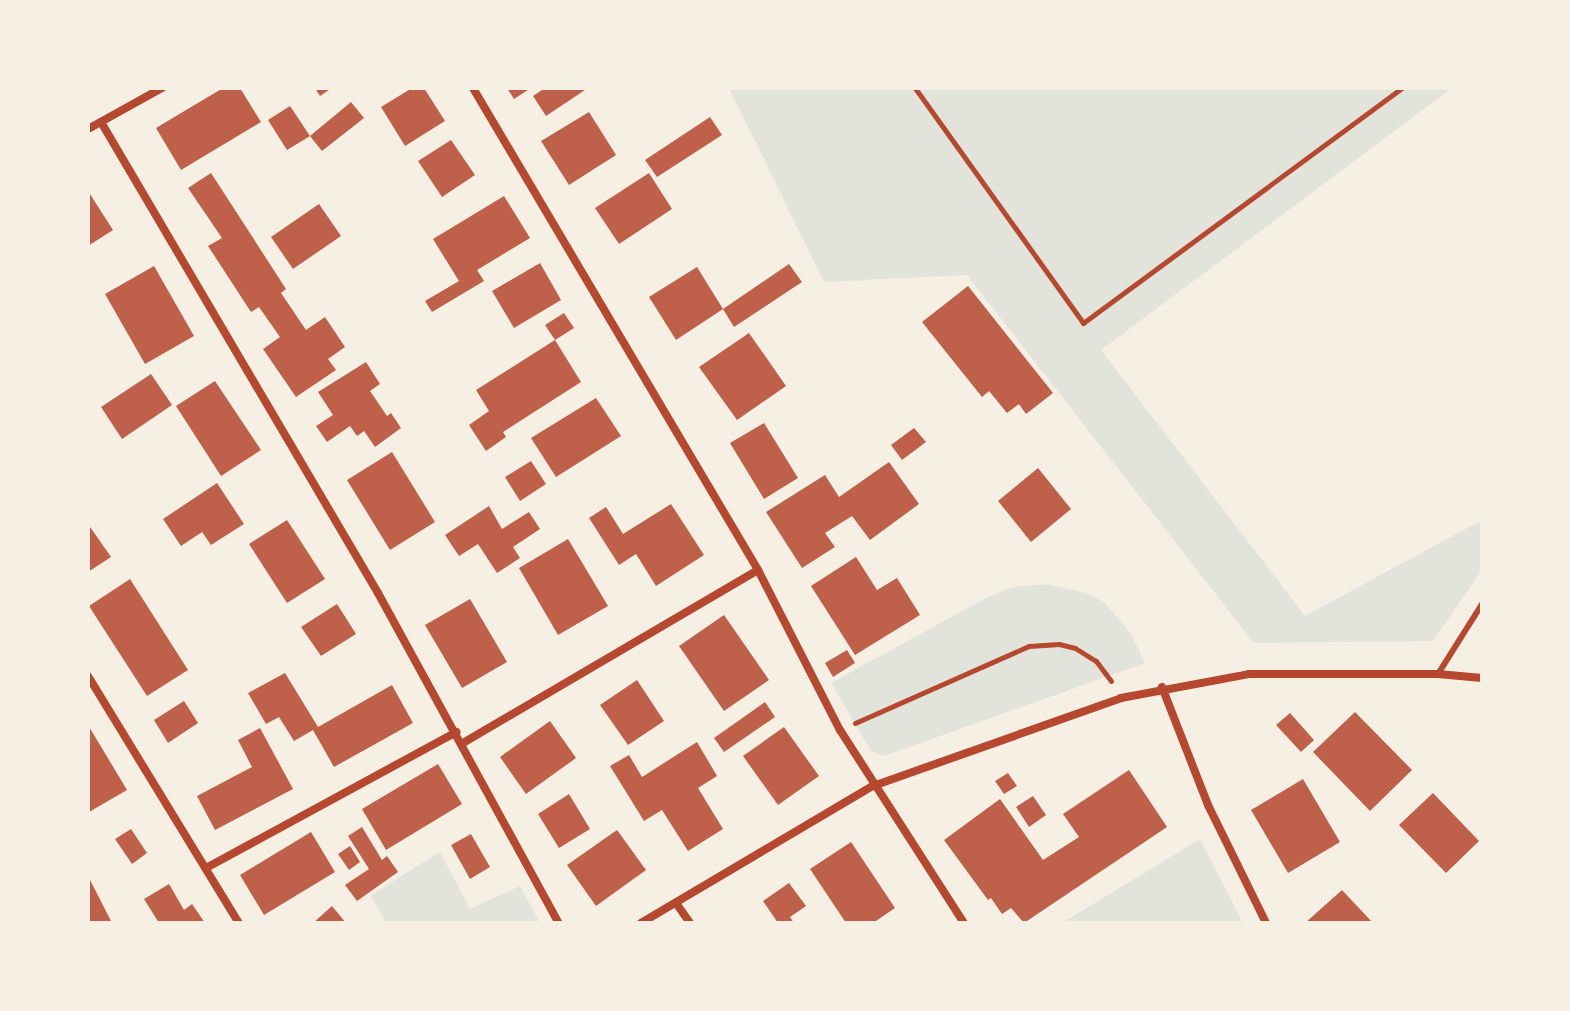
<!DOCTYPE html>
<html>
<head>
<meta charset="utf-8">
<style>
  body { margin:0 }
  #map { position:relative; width:1570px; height:1011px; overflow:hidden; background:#f6efe4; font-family:"DM Sans",sans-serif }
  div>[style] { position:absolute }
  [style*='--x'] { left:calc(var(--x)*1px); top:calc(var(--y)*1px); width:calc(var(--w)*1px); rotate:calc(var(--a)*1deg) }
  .green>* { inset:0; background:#e2e4dc }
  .building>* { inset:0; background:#bf614a }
  .path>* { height:5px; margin:-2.5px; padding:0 2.5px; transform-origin:2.5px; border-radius:2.5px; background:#b5482f }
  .service>* { height:6px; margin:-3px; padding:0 3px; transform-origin:3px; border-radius:3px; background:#b5482f }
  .minor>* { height:8px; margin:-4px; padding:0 4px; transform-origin:4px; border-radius:4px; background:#b5482f }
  span { translate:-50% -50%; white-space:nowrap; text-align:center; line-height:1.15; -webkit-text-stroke:8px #f6efe4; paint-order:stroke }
  .frame { position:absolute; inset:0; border:90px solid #f6efe4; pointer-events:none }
</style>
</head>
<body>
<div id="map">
  <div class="green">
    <div style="clip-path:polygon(729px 88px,1452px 88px,1101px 350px,1305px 616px,1482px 520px,1482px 570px,1433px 641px,1254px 643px,967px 275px,824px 282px)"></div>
    <div style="clip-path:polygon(1046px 584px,1087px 593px,1104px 602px,1130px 632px,1145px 663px,884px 756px,871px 751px,831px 683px,986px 598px,1013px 587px)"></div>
    <div style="clip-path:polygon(1200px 839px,1243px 923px,1062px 923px)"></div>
    <div style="clip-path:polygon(440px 852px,470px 909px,520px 886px,540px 923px,386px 923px,371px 895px)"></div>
  </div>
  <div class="building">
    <div style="clip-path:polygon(223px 88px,240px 88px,261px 122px,181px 170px,156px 128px)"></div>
    <div style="clip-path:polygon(315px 88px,332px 88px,320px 96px)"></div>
    <div style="clip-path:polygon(412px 88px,424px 88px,445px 121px,405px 146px,381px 107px)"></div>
    <div style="clip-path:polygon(507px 88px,531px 88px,514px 99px)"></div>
    <div style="clip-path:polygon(545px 88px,588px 88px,546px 116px,533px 96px)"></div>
    <div style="clip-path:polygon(351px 102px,364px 118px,322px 151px,310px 136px,287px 150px,268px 120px,290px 106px,310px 136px)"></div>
    <div style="clip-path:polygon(589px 112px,616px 155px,569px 185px,541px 141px)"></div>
    <div style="clip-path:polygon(710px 117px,722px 135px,657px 177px,645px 160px)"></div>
    <div style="clip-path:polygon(451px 140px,475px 175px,442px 197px,418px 161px)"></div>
    <div style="clip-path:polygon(211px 173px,286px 289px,281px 293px,306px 330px,325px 317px,345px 347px,328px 359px,336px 370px,296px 397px,263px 349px,280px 337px,259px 307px,251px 312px,208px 246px,222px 238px,188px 188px)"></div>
    <div style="clip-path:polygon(649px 173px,672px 209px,619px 244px,595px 208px)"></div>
    <div style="clip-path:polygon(88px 191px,113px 230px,88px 246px)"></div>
    <div style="clip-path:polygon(504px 196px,530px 238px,477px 270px,484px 281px,432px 312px,425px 301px,459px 281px,433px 239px)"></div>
    <div style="clip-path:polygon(319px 204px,341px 236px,293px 269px,271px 237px)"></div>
    <div style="clip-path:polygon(540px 263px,561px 300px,514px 328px,492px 291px)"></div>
    <div style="clip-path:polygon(789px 264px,802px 282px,734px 327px,723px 309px)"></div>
    <div style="clip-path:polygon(154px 266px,194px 336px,145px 364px,105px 294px)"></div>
    <div style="clip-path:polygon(697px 267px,723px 309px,676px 340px,649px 297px)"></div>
    <div style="clip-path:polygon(968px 286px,1053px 393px,1026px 414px,1019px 404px,1007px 413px,989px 391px,982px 397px,922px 322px)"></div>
    <div style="clip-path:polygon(564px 313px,574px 328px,555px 340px,545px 325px)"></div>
    <div style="clip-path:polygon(749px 333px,786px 386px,737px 420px,699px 367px)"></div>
    <div style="clip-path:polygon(555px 340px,581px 382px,503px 432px,506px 437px,486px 451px,469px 425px,489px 411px,476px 390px)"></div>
    <div style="clip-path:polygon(366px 362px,380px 384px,370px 391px,387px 416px,391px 413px,401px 428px,375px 447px,364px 431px,357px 436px,350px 426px,327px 442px,316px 426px,333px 415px,318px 392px)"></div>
    <div style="clip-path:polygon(151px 374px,172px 405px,122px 439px,101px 407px)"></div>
    <div style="clip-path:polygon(215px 381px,261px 450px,221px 476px,176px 406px)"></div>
    <div style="clip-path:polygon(596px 398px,621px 436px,556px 477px,531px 438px)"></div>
    <div style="clip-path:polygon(764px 423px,798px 478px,764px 499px,730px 443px)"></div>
    <div style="clip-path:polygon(914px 428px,926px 442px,902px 460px,891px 445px)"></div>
    <div style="clip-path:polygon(392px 452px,435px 522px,390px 550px,347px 480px)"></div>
    <div style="clip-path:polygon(531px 461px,546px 484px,520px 501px,505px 477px)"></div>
    <div style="clip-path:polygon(889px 462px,919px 504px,870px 540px,852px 516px,825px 533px,835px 547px,802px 568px,766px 512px,825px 475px,839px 497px)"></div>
    <div style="clip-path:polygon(1038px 468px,1071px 509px,1031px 542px,998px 501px)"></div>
    <div style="clip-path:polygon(217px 483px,244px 524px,211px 545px,202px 532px,181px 546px,163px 519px)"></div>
    <div style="clip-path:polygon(671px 504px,704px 555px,656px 586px,636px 554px,619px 565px,589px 518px,606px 507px,623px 534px)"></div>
    <div style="clip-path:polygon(489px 506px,502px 529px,529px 512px,540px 529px,513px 547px,520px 558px,497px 573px,478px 544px,459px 556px,445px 535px)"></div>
    <div style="clip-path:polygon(287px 520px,325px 579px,287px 603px,249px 544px)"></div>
    <div style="clip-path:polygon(88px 524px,111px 557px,88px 572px)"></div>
    <div style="clip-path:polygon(568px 539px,608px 606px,558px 635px,519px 568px)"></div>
    <div style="clip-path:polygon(856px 557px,877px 590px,897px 578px,920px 615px,855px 655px,811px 586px)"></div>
    <div style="clip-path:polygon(130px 579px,188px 670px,147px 696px,89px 606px)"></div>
    <div style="clip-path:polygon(470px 599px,507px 662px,462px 688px,425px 625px)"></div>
    <div style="clip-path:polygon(337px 604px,356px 634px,321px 656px,301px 627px)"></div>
    <div style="clip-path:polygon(724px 615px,769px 680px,724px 711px,679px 646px)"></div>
    <div style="clip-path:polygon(847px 650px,855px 663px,833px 677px,825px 663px)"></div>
    <div style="clip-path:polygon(285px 673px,318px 727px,392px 685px,413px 723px,334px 767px,313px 730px,294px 741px,279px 717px,266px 724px,248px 693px)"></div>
    <div style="clip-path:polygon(637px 680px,664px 721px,628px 745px,600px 705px)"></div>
    <div style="clip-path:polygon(184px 701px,198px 723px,168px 743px,154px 720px)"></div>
    <div style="clip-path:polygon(765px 702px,775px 717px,724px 752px,714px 738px)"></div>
    <div style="clip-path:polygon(1355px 712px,1412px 770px,1370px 811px,1313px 752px)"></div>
    <div style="clip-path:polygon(1290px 713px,1314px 740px,1301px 752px,1276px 725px)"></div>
    <div style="clip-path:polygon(550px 721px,576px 758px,526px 794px,500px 757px)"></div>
    <div style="clip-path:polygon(88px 725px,127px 790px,89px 812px,88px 810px)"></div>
    <div style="clip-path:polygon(784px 727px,819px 776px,778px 805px,743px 756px)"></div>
    <div style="clip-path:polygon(260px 728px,293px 789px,215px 830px,197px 796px,252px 767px,238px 740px)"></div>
    <div style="clip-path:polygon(697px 742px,717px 776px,698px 788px,723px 829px,688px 851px,662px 810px,644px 821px,610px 766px,629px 755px,642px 777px)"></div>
    <div style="clip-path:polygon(438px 764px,462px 804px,386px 850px,362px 809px)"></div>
    <div style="clip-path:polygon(1129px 770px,1167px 827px,1024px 923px,1011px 908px,1002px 914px,991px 898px,988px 900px,944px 840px,1000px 799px,1043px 860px,1079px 837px,1063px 814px)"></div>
    <div style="clip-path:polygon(1008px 773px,1017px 786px,1004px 794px,995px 781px)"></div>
    <div style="clip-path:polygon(1303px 779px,1340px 842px,1288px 873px,1251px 810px)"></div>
    <div style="clip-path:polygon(1433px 793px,1479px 841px,1446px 873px,1399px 825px)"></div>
    <div style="clip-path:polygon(569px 794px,590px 829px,559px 848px,538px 814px)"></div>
    <div style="clip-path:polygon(1033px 796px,1046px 815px,1029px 827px,1016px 807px)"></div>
    <div style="clip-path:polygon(362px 827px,382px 860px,387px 856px,398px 872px,357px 901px,345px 885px,369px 869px,348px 836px)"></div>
    <div style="clip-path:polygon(131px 829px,147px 853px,132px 864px,115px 839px)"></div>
    <div style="clip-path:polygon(617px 830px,646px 870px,596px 906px,567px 865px)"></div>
    <div style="clip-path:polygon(311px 832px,335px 872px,264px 915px,240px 875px)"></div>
    <div style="clip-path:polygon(471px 834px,490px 867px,470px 879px,451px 845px)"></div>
    <div style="clip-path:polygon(851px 842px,895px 908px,873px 923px,846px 923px,810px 869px)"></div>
    <div style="clip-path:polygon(350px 846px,360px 862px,349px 870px,338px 854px)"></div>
    <div style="clip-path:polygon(88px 876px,112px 923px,88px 923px)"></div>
    <div style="clip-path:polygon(789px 883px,806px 906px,790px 917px,794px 923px,778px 923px,763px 901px)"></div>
    <div style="clip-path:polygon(169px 884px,184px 910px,192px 904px,205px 923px,159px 923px,144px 899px)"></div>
    <div style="clip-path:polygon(1342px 890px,1373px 923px,1305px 923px)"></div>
    <div style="clip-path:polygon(332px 906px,346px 923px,313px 923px)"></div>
  </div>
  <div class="path">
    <div style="--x:915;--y:88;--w:289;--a:54.4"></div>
    <div style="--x:1083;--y:323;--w:396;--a:-36.4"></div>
    <div style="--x:855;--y:723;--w:190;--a:-23.9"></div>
    <div style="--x:1029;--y:646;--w:30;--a:-4"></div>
    <div style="--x:1059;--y:644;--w:16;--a:14"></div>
    <div style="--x:1075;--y:648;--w:25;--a:32"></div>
    <div style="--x:1096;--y:661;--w:25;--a:53"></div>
  </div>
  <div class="service">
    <div style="--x:1438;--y:674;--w:83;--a:-57.8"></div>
  </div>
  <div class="minor">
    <div style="--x:473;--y:88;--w:560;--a:59.4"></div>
    <div style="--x:758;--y:570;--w:180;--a:62.9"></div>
    <div style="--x:840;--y:730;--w:229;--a:57.3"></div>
    <div style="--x:101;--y:122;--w:546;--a:59.54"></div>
    <div style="--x:378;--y:593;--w:376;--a:61.3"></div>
    <div style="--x:88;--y:129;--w:85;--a:-29"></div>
    <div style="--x:88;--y:676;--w:289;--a:58.6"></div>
    <div style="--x:1162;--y:687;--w:127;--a:68.7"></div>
    <div style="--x:1208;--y:805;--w:131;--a:63.8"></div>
    <div style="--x:463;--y:743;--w:342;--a:-30.4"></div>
    <div style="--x:206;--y:868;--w:285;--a:-28.5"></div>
    <div style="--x:676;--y:903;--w:24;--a:55"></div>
    <div style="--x:641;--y:923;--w:269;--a:-30.6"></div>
    <div style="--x:873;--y:786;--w:263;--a:-19.5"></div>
    <div style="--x:1121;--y:698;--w:130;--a:-10.6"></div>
    <div style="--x:1249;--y:674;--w:189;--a:0"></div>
    <div style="--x:1438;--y:674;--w:44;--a:5.2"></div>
  </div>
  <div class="frame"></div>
</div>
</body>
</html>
